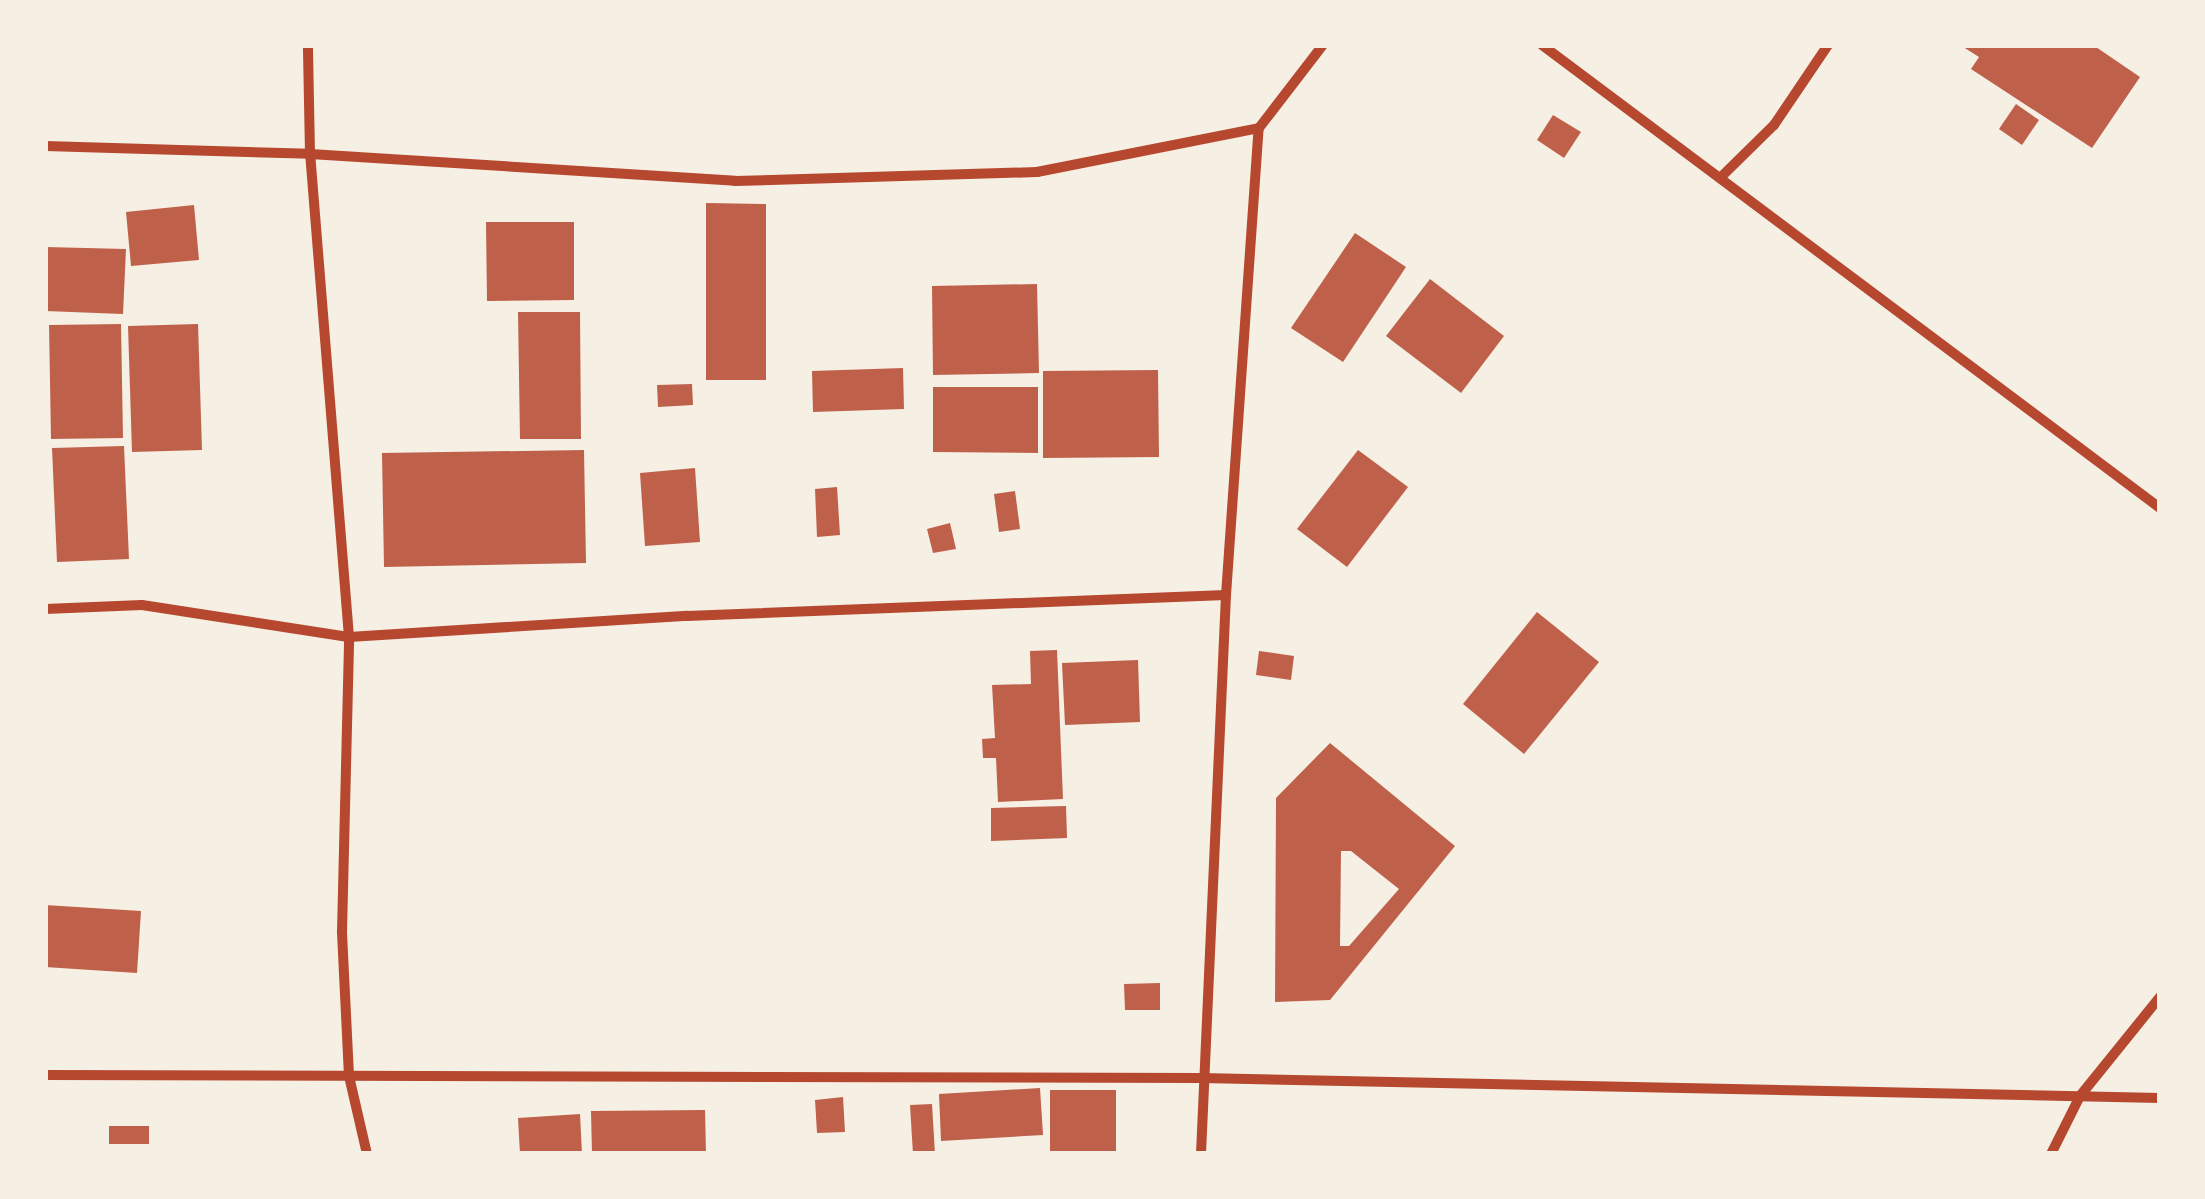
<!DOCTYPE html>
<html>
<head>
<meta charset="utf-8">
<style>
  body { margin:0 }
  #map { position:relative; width:2205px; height:1199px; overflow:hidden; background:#f6efe4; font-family:Karla,sans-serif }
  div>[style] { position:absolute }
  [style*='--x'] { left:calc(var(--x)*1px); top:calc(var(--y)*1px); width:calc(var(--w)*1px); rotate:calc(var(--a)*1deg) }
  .building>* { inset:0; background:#bf614a }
  .minor>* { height:10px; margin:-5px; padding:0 5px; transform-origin:5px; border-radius:5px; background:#b5482f }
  span { translate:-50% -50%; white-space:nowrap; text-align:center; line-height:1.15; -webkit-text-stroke:8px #f6efe4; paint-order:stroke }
  .frame { position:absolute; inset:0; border:48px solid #f6efe4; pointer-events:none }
</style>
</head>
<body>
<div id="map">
  <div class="building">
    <div style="clip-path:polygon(1960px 45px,2093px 45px,2140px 77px,2092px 148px,1971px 69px,1979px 57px)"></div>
    <div style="clip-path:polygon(2016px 104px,2039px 120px,2022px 145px,1999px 129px)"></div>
    <div style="clip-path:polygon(1553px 115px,1581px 132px,1564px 158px,1537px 140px)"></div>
    <div style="clip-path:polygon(706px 203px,766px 204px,766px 380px,706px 380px)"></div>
    <div style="clip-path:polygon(194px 205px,199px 260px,131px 266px,126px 212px)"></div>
    <div style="clip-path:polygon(486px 222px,574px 222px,574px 300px,487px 301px)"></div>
    <div style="clip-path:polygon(1355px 233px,1406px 267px,1343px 362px,1291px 328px)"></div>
    <div style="clip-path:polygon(45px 247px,126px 249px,123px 314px,45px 311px)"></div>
    <div style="clip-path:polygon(1430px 279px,1504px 336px,1461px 393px,1386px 336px)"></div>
    <div style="clip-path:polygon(1037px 284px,1039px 373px,933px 375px,932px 286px)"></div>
    <div style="clip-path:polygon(518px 312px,580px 312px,581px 439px,520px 439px)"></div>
    <div style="clip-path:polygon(121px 324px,123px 438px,51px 439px,49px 325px)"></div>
    <div style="clip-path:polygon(198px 324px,202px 450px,132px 452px,128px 326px)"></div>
    <div style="clip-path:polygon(903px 368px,904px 409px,813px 412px,812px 371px)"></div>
    <div style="clip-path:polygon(1158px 370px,1159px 457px,1043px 458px,1043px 371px)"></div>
    <div style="clip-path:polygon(692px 384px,693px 405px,658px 407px,657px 385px)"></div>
    <div style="clip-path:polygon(933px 387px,1038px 387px,1038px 453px,933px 452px)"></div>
    <div style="clip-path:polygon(124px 446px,129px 559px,57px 562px,52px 448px)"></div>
    <div style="clip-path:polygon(584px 450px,586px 563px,384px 567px,382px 453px)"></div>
    <div style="clip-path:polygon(1358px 450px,1408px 487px,1347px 567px,1297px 529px)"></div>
    <div style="clip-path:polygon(695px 468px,700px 542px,645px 546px,640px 473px)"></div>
    <div style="clip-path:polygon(837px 487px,840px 535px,817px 537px,815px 489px)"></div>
    <div style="clip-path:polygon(1015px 491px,1020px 529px,999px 532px,994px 494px)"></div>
    <div style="clip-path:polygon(950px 523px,956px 549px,933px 553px,927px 529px)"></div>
    <div style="clip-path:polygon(1537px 612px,1599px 662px,1524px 754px,1463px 704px)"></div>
    <div style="clip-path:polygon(1057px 650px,1063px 799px,998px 802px,996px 758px,983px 758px,982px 739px,995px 738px,992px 685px,1031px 684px,1030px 651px)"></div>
    <div style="clip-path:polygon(1259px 651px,1294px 656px,1291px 680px,1256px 675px)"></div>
    <div style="clip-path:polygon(1138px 660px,1140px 722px,1065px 725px,1062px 663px)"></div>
    <div style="clip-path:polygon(evenodd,1330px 743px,1455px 846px,1330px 1000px,1275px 1002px,1276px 798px,1330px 743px,1341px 851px,1351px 851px,1399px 889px,1349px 946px,1340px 946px,1341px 851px)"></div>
    <div style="clip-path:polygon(1066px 806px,1067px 838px,991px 841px,991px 808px)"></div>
    <div style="clip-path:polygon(45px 905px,141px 911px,137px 973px,45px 967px)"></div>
    <div style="clip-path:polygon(1160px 983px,1160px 1010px,1125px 1010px,1124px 984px)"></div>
    <div style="clip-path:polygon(1040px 1088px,1043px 1135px,941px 1141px,939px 1094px)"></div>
    <div style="clip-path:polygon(1050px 1090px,1116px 1090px,1116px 1154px,1050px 1154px)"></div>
    <div style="clip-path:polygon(843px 1097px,845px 1132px,817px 1133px,815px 1100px)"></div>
    <div style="clip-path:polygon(932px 1104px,935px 1154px,913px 1154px,910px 1105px)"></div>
    <div style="clip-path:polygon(705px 1110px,706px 1154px,592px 1154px,591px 1111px)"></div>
    <div style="clip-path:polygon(580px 1114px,582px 1154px,520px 1154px,518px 1118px)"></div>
    <div style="clip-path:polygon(109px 1126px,149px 1126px,149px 1144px,109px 1144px)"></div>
  </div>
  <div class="minor">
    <div style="--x:1542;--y:45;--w:772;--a:36.84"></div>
    <div style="--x:45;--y:146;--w:265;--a:1.7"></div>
    <div style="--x:310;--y:154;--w:109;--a:-91.1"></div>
    <div style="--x:1720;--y:178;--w:76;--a:-44.5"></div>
    <div style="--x:1774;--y:125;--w:97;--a:-56"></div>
    <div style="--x:45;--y:609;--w:97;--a:-2.4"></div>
    <div style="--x:142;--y:605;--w:209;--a:8.8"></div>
    <div style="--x:349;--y:637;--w:339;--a:-3.6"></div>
    <div style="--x:687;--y:616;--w:539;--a:-2.23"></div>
    <div style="--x:45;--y:1075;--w:1156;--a:0.15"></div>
    <div style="--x:1201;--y:1078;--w:959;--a:1.19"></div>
    <div style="--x:367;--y:1154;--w:80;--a:-103"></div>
    <div style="--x:349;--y:1076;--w:145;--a:-92.8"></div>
    <div style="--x:342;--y:931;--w:294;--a:-88.6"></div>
    <div style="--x:349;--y:637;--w:485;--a:-94.6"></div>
    <div style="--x:310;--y:154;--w:426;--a:3.6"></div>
    <div style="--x:735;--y:181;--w:302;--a:-1.7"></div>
    <div style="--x:1037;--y:172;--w:226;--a:-11.2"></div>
    <div style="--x:1201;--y:1154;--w:560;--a:-87.44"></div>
    <div style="--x:1226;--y:595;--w:468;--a:-86"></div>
    <div style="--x:1259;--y:128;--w:105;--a:-52.4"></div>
    <div style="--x:2051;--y:1154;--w:65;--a:-63.4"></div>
    <div style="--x:2080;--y:1096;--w:127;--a:-51.1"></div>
  </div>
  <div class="frame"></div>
</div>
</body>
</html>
